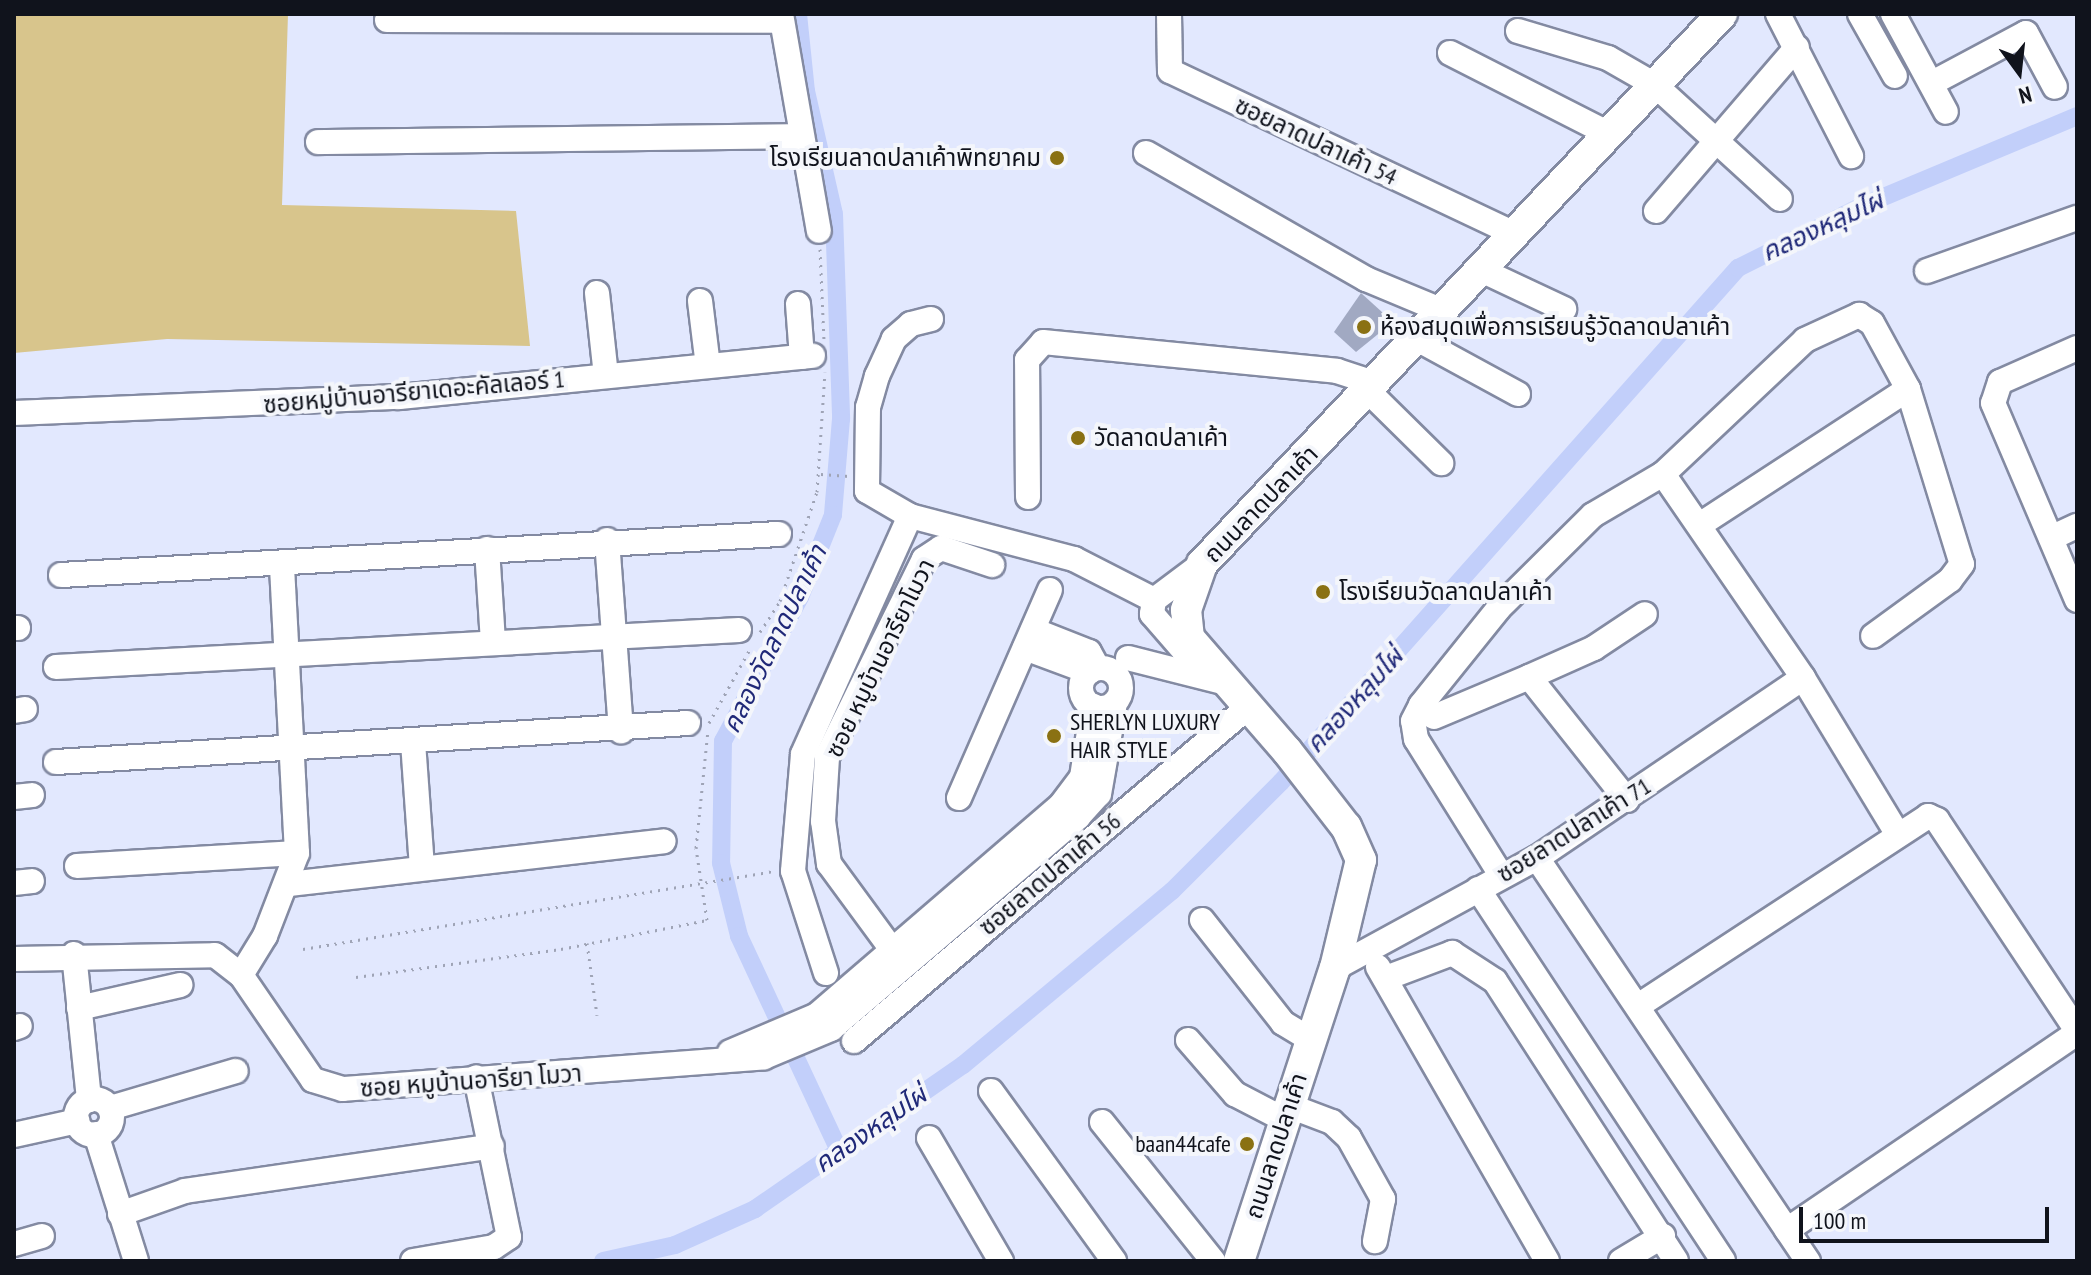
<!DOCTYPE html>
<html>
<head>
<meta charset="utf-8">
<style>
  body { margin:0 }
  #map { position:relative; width:2091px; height:1275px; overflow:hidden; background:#e2e8fe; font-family:"PT Sans Narrow","Noto Sans Thai",sans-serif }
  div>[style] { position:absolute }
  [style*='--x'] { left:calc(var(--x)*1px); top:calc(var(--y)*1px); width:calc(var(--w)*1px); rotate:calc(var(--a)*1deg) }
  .green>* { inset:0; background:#d8c58c }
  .canal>* { height:18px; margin:-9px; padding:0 9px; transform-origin:9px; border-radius:9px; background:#c2cffa }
  .building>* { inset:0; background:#a1a9c2 }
  .path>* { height:3px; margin-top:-1.5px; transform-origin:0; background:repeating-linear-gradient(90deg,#9fa4b6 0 2px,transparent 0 8px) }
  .roads { filter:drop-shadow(2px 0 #838aa2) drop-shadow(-2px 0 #838aa2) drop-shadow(0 2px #838aa2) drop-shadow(0 -2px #838aa2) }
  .minor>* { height:24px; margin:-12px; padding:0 12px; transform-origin:12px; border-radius:12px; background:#fff }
  .minor>.ring { margin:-12px; padding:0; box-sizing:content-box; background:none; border:24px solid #fff; border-radius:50% }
  .major>* { height:30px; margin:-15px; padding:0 15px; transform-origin:15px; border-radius:15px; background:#fff }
  .dots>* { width:22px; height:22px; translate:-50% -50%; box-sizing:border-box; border:4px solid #f4f6fb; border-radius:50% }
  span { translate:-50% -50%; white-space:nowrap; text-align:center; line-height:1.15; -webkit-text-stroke:8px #f4f6fb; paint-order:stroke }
  .street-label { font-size:24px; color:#10131c }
  .poi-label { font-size:24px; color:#10131c }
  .right { translate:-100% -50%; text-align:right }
  .left { translate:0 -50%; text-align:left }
  .water-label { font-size:26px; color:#202978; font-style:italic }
  .frame { position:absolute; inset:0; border:16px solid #10131c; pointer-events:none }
  .north { position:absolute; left:1979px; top:32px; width:80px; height:80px; -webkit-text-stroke:6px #f4f6fb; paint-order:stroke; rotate:165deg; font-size:22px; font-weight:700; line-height:32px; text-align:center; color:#10131c }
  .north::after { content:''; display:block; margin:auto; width:28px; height:36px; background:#10131c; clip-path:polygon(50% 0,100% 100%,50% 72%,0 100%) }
  .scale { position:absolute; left:1799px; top:1207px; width:250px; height:36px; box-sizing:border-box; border:4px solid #10131c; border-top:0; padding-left:10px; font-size:24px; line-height:28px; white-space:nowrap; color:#10131c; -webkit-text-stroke:6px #f4f6fb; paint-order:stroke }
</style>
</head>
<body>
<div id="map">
  <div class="green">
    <div style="clip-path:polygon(14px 14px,288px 14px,282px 205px,516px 211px,530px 346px,167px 339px,14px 353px)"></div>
  </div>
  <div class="canal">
    <div style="--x:798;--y:14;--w:77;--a:84.1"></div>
    <div style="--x:806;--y:91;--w:126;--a:77.2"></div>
    <div style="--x:834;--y:214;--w:205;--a:88"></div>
    <div style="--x:841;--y:419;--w:96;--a:94.8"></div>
    <div style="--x:833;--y:515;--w:88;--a:111.9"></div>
    <div style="--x:800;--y:597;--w:163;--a:118.1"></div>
    <div style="--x:723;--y:741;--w:122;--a:90.9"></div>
    <div style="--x:721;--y:863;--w:75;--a:76.1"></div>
    <div style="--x:739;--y:936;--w:236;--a:65"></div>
    <div style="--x:603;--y:1261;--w:74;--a:-12.5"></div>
    <div style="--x:675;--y:1245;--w:88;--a:-24.2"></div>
    <div style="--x:755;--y:1209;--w:253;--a:-34.7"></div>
    <div style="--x:963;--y:1065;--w:272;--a:-39.8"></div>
    <div style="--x:1172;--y:891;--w:154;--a:-45"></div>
    <div style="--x:1281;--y:782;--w:688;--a:-48.36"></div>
    <div style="--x:1738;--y:268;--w:139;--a:-26.6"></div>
    <div style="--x:1862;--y:206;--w:233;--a:-22.7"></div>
  </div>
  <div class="building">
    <div style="clip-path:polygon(1361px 293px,1393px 322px,1356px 352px,1334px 332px)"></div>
  </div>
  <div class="path">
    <div style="--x:820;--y:249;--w:92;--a:87.5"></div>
    <div style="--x:821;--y:474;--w:28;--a:4"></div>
    <div style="--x:760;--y:632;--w:37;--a:-57"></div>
    <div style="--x:780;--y:601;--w:115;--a:-71.3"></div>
    <div style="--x:817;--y:492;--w:120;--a:-86.2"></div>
    <div style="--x:709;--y:723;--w:85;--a:-61"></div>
    <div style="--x:587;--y:943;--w:73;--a:82.1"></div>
    <div style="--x:303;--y:949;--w:477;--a:-9.4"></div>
    <div style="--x:356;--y:977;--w:207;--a:-7.8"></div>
    <div style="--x:561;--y:949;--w:149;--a:-11.2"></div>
    <div style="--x:707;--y:920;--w:73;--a:-98.7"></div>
    <div style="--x:696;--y:848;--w:119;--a:-84.2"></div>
  </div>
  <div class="roads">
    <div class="minor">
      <div style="--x:781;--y:14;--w:220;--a:80.1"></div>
      <div style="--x:1169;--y:14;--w:57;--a:89"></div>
      <div style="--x:1170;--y:71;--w:382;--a:25.3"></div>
      <div style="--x:1778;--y:14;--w:160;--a:62.8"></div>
      <div style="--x:1860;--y:14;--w:71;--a:60.6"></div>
      <div style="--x:1893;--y:14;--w:111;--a:61.6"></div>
      <div style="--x:387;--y:20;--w:394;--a:0.1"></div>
      <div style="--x:1518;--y:31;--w:94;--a:16.7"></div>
      <div style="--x:1608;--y:58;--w:54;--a:29.9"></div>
      <div style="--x:1655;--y:85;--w:169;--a:42.4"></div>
      <div style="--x:1450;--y:53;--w:178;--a:27"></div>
      <div style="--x:1934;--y:82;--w:104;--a:-28"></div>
      <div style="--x:2026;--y:33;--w:61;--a:61.8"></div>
      <div style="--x:318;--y:142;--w:480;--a:-0.7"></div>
      <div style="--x:1146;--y:153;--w:254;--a:29.8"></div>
      <div style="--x:1366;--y:279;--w:83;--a:22.6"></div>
      <div style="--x:1656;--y:211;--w:216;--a:-49.3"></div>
      <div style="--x:1481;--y:270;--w:92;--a:25.2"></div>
      <div style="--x:1927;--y:271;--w:159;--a:-19.5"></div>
      <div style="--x:597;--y:293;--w:83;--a:83.8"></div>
      <div style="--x:700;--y:301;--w:65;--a:83"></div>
      <div style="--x:798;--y:304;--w:53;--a:85.7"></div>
      <div style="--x:931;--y:319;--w:21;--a:166"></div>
      <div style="--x:911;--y:324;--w:23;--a:139"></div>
      <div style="--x:894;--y:339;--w:41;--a:114.7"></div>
      <div style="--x:877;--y:376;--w:32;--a:106"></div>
      <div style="--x:868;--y:407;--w:84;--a:90.7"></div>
      <div style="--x:867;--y:491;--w:50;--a:30.2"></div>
      <div style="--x:910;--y:516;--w:170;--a:14.7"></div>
      <div style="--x:1074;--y:559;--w:90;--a:27.1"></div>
      <div style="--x:1417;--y:339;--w:115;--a:28.6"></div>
      <div style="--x:2077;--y:348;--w:84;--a:156.2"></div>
      <div style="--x:2000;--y:382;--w:22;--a:108"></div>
      <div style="--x:1993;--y:403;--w:214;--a:66.9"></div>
      <div style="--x:1368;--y:391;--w:103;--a:44.6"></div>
      <div style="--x:14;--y:413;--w:385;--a:-2.4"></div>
      <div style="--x:399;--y:397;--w:416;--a:-5.7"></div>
      <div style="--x:1663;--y:474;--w:247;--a:55.5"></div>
      <div style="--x:1803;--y:678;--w:181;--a:58.8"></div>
      <div style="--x:1028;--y:497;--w:137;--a:-90.4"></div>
      <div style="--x:1027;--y:360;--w:24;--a:-48"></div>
      <div style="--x:1043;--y:342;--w:295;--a:5.6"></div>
      <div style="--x:1337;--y:371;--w:40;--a:18"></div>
      <div style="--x:1701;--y:524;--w:247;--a:-33.1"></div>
      <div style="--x:2051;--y:538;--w:29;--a:-25"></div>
      <div style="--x:607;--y:540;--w:192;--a:85.8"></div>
      <div style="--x:487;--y:549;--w:94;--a:86.3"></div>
      <div style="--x:61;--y:575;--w:719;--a:-3.27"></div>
      <div style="--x:14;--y:628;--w:4;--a:0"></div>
      <div style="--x:1033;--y:630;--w:60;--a:21.4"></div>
      <div style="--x:1089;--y:652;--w:18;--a:61"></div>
      <div style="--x:1025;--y:648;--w:69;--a:20.3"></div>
      <div style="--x:1199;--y:657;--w:16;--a:-158"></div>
      <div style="--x:1184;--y:651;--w:49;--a:-130.9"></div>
      <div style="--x:1152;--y:614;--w:14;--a:-82"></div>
      <div style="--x:1154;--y:600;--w:60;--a:-36.9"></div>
      <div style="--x:1128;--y:658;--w:98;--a:14.2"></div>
      <div style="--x:56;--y:667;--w:684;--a:-3.1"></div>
      <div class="ring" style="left:1081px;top:668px;width:16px;height:16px"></div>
      <div style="--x:14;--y:711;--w:11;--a:-10"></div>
      <div style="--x:1434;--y:717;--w:103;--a:-22.8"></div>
      <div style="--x:413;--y:742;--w:125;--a:85.9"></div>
      <div style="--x:56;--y:762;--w:633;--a:-3.53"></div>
      <div style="--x:14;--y:797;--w:18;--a:-6"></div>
      <div style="--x:959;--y:798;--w:227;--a:-66.4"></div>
      <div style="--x:1627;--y:800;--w:157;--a:-128.5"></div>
      <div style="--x:1529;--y:677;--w:71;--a:-24"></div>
      <div style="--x:1594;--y:648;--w:61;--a:-33.7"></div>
      <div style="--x:1537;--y:858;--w:486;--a:56.1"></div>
      <div style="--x:77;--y:866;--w:220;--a:-3.4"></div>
      <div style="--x:1501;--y:875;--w:160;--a:-122"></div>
      <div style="--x:1416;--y:739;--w:18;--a:-99"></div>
      <div style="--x:1413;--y:721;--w:18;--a:-63"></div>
      <div style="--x:1421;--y:705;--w:124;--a:-51.2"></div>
      <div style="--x:1499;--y:608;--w:132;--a:-44.7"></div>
      <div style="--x:1593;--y:515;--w:81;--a:-30.4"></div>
      <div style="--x:1663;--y:474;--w:195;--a:-43.3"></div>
      <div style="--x:1805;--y:340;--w:60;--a:-24.8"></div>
      <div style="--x:1859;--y:315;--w:15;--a:32"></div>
      <div style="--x:1872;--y:323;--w:75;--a:61.4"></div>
      <div style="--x:1908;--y:389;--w:183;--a:72.9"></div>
      <div style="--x:1962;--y:564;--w:20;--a:127"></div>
      <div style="--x:1950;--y:580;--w:95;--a:144"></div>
      <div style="--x:14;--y:883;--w:18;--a:-6"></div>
      <div style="--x:289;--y:884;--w:377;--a:-6.5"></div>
      <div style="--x:1478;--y:889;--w:445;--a:56.6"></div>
      <div style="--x:1202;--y:920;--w:131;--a:51.8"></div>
      <div style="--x:1283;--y:1023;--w:31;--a:31"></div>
      <div style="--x:893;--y:951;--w:108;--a:-126.3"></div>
      <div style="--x:829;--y:864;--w:43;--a:-97.9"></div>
      <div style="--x:823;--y:821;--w:64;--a:-86.4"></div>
      <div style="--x:827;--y:757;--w:220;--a:-63.9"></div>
      <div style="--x:924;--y:559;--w:20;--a:-33"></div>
      <div style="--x:941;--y:548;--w:54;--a:18.4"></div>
      <div style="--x:74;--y:954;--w:147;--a:84.1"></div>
      <div style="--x:14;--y:959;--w:201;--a:-1.1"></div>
      <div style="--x:215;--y:955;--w:33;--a:38"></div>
      <div style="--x:241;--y:975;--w:127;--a:55.6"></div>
      <div style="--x:313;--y:1080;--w:31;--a:17"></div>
      <div style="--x:343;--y:1089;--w:422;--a:-4.3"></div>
      <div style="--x:764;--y:1057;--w:73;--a:-22.7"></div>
      <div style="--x:831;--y:1029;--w:326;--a:-40.6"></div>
      <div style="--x:1078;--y:817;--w:31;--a:-48"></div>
      <div style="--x:1099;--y:794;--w:93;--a:-80.1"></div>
      <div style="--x:1378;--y:967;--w:339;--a:60.1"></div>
      <div style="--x:1335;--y:968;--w:230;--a:-28.6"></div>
      <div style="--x:1537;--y:858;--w:321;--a:-34.1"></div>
      <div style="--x:826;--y:973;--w:107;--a:-107.9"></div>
      <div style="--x:793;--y:871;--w:117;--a:-85.1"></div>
      <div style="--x:803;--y:754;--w:261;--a:-65.8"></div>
      <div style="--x:241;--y:975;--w:46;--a:-58.4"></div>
      <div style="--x:265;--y:936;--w:89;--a:-68.9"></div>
      <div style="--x:297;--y:853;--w:289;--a:-93"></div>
      <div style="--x:1386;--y:978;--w:71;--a:-20.7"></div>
      <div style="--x:1452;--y:953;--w:51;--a:33.1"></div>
      <div style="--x:1495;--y:981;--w:333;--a:57.1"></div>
      <div style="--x:1638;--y:1006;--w:347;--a:-33.2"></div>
      <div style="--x:1928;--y:816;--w:10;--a:24"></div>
      <div style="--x:1937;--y:820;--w:253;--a:56.4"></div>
      <div style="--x:79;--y:1008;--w:104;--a:-12.8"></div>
      <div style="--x:14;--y:1028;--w:6;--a:-18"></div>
      <div style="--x:1188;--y:1040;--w:72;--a:49"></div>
      <div style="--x:1235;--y:1094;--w:54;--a:27.5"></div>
      <div style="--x:854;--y:1041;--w:515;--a:-40.28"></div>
      <div style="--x:730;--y:1052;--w:95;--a:-23"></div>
      <div style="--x:817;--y:1015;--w:322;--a:-40.7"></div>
      <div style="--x:1061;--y:805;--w:35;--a:-53"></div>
      <div style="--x:1082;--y:777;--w:72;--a:-81.2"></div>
      <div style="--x:991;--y:1091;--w:210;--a:54.1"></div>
      <div class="ring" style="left:76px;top:1099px;width:12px;height:12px"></div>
      <div style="--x:1287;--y:1105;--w:48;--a:20.7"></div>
      <div style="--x:1332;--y:1122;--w:23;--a:43"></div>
      <div style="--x:1349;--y:1138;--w:70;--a:60.9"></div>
      <div style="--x:1383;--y:1199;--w:43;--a:100.8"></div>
      <div style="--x:110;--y:1108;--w:131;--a:-16.4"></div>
      <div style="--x:1102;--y:1122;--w:178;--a:51.4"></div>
      <div style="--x:96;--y:1134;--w:133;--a:72.5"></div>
      <div style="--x:14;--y:1135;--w:65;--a:-12.5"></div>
      <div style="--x:929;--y:1138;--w:143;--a:59.7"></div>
      <div style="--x:120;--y:1214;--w:69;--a:-19.5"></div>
      <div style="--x:185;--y:1191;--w:310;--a:-8.3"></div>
      <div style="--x:1787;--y:1230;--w:351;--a:-34.2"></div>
      <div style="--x:14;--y:1244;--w:29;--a:-16"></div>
      <div style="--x:413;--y:1261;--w:82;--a:-9.8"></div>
      <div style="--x:494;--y:1247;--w:18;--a:-34"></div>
      <div style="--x:509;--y:1237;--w:163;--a:-101.7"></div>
      <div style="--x:1621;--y:1261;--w:49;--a:-30.8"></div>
    </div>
    <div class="major">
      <div style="--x:1239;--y:1261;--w:308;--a:-71.9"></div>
      <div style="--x:1335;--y:968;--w:111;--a:-76.5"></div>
      <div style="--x:1361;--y:860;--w:36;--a:-114"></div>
      <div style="--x:1346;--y:827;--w:96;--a:-127.8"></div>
      <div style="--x:1287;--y:751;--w:150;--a:-130.9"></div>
      <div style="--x:1189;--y:638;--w:28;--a:-96"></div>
      <div style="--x:1186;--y:610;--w:49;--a:-70.8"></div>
      <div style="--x:1202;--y:564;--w:757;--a:-46.61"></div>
    </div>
  </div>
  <div class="dots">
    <div style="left:1057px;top:158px;background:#8a7113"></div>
    <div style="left:1364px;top:327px;background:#8a7113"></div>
    <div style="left:1078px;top:438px;background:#8a7113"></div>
    <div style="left:1323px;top:592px;background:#8a7113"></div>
    <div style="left:1054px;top:736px;background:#8a7113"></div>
    <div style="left:1247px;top:1144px;background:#8a7113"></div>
  </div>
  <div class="street-label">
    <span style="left:1316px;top:141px;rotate:25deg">ซอยลาดปลาเค้า 54</span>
    <span style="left:414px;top:392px;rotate:-5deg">ซอยหมู่บ้านอารียาเดอะคัลเลอร์ 1</span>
    <span style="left:1261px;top:504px;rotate:-46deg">ถนนลาดปลาเค้า</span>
    <span style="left:880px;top:658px;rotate:-64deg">ซอย หมูบ้านอารียาโมวา</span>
    <span style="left:1574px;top:830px;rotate:-32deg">ซอยลาดปลาเค้า 71</span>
    <span style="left:1050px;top:874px;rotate:-40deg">ซอยลาดปลาเค้า 56</span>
    <span style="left:471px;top:1081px;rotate:-4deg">ซอย หมูบ้านอารียา โมวา</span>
    <span style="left:1276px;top:1146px;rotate:-72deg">ถนนลาดปลาเค้า</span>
  </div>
  <div class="poi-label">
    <span class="right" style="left:1041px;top:158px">โรงเรียนลาดปลาเค้าพิทยาคม</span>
    <span class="left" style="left:1380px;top:327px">ห้องสมุดเพื่อการเรียนรู้วัดลาดปลาเค้า</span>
    <span class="left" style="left:1094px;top:438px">วัดลาดปลาเค้า</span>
    <span class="left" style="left:1339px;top:592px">โรงเรียนวัดลาดปลาเค้า</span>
    <span class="left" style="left:1070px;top:736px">SHERLYN LUXURY<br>HAIR STYLE</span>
    <span class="right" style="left:1231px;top:1144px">baan44cafe</span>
  </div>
  <div class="water-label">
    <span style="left:1822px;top:226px;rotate:-25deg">คลองหลุมไผ่</span>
    <span style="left:774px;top:639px;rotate:-64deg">คลองวัดลาดปลาเค้า</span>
    <span style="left:1354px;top:700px;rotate:-48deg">คลองหลุมไผ่</span>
    <span style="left:870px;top:1129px;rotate:-35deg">คลองหลุมไผ่</span>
  </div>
  <div class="frame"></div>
  <div class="north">N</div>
  <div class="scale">100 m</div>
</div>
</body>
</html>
